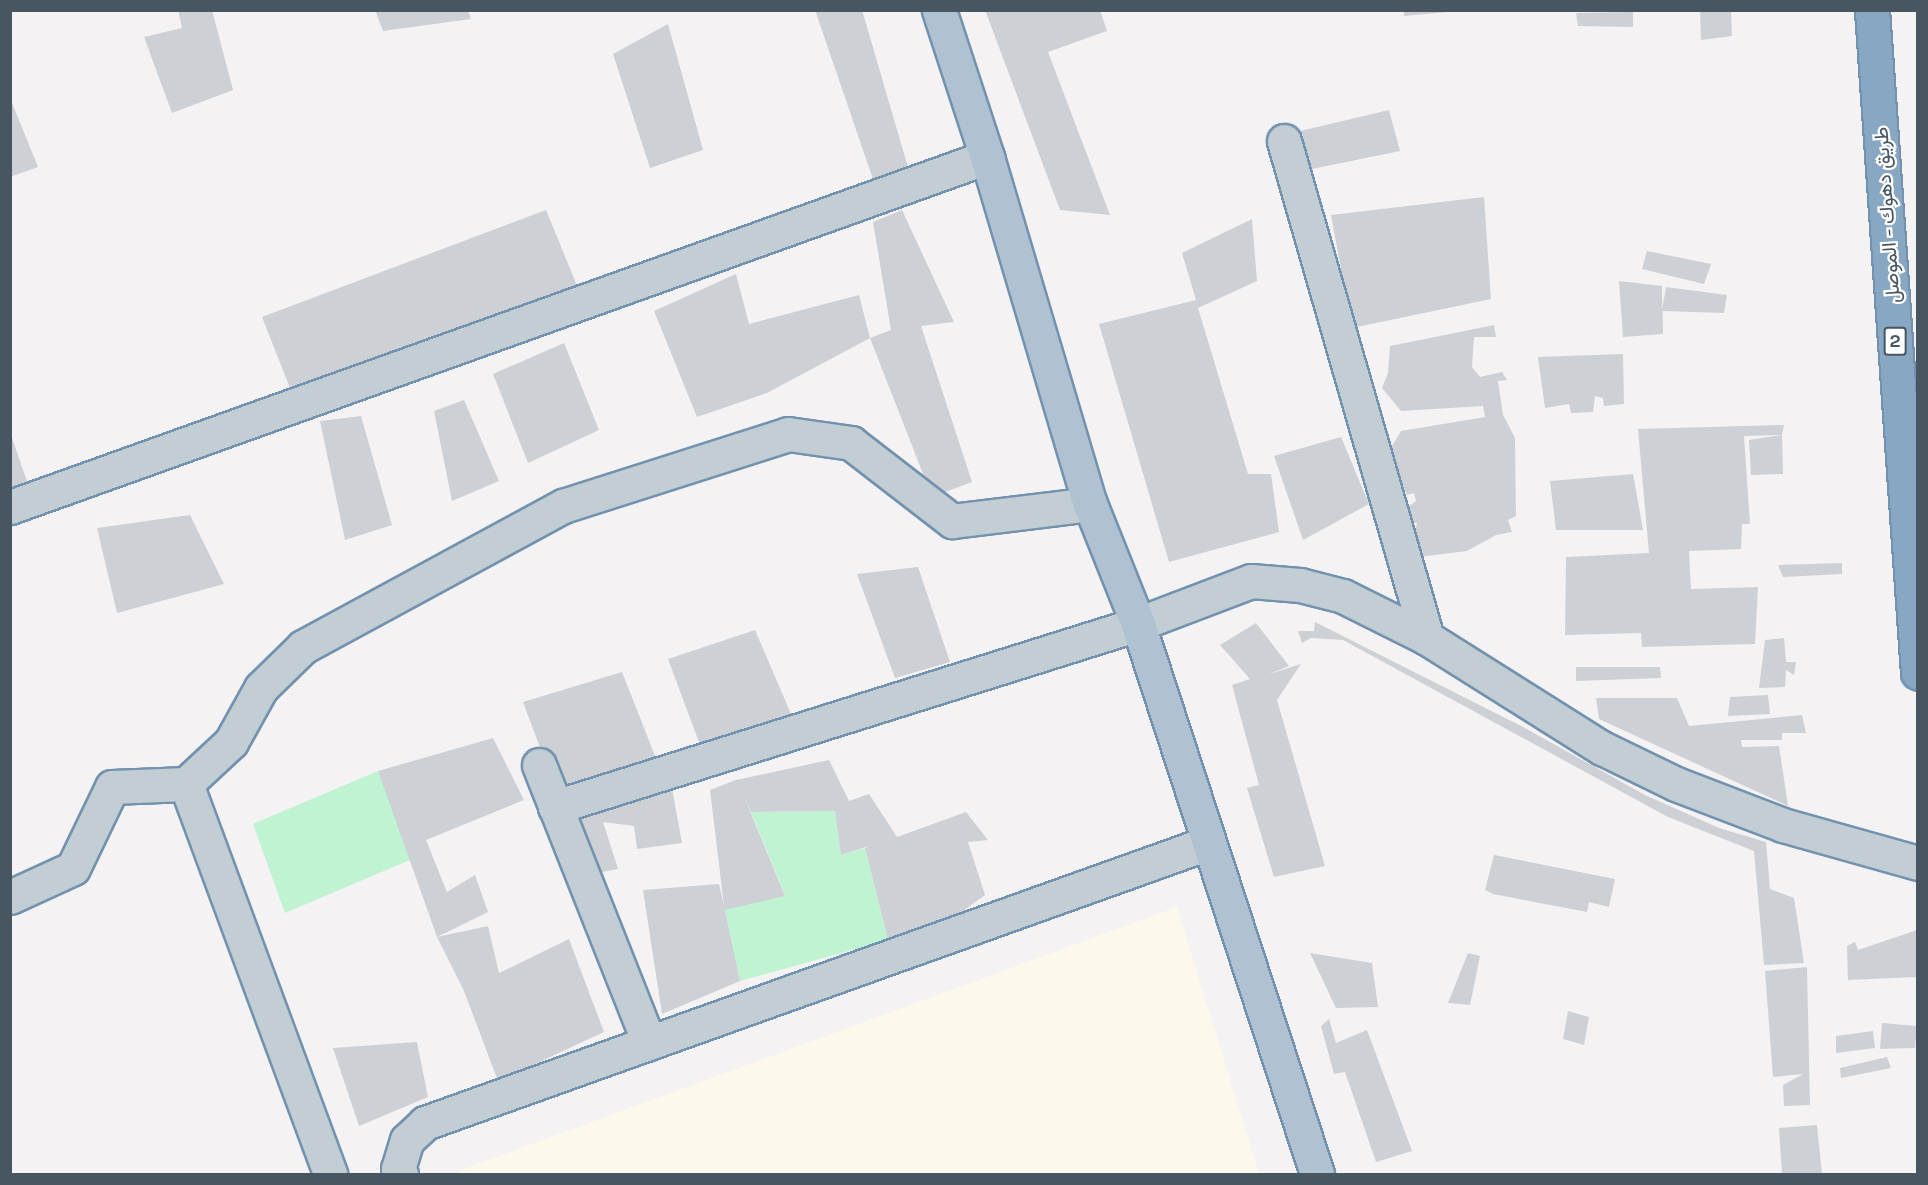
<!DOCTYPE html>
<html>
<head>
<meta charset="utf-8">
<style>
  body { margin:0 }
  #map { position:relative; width:1928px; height:1185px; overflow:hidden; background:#f4f2f2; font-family:"Space Grotesk",Vazirmatn,sans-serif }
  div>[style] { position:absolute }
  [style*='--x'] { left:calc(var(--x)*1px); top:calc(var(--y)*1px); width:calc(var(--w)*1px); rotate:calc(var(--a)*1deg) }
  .commercial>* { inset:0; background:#fdf8ec }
  .green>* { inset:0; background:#bff3d1 }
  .building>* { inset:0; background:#cdd1d6 }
  .roads { filter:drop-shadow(2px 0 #7292af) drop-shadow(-2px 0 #7292af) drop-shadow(0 2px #7292af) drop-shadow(0 -2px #7292af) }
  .minor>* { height:33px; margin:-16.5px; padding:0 16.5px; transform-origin:16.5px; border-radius:16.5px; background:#c2cdd4 }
  .major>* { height:33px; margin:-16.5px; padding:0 16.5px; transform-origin:16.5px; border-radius:16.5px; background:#b0c2d2 }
  .highway>* { height:33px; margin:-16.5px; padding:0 16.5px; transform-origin:16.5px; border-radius:16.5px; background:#87a7c3 }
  span { translate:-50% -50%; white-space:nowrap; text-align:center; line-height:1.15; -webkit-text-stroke:4.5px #fff; paint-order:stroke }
  .shield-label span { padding:2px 4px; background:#fff; border:2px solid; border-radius:4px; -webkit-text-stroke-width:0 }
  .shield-label { font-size:18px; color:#485661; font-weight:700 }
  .street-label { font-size:20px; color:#485661 }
  .frame { position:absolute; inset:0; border:12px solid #485661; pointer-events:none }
</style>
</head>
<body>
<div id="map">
  <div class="commercial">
    <div style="clip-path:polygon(1177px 907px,1259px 1174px,458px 1174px,458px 1171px)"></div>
  </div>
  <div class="green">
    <div style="clip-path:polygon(378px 771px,412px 859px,285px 913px,253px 824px)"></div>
    <div style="clip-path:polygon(835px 811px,841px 855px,865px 848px,888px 940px,740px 981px,725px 910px,785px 895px,751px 812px)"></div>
  </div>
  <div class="building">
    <div style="clip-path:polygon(178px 10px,212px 10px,233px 90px,172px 113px,144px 37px,182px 28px)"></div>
    <div style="clip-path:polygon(375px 10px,468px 10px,471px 19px,383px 31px)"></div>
    <div style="clip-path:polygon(815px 10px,862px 10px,910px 174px,875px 185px)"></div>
    <div style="clip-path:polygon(985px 10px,1100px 10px,1107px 31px,1048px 52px,1110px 215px,1060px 210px)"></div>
    <div style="clip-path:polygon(1404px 10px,1448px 10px,1448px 12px,1404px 16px)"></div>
    <div style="clip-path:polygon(1700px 10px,1731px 10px,1732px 36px,1701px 40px)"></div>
    <div style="clip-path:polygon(1633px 12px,1633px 27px,1578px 26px,1576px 13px)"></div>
    <div style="clip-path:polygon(668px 24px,703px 150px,650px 168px,613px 54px)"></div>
    <div style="clip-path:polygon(10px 98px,38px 167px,10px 177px)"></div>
    <div style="clip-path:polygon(1389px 110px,1400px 151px,1312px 169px,1296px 132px)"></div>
    <div style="clip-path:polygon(1484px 197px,1491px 299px,1352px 328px,1331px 215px)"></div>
    <div style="clip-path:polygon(546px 210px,580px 293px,290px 388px,262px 317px)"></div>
    <div style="clip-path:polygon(902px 210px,954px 322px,921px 326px,972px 482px,932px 497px,870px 338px,891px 330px,873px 222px)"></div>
    <div style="clip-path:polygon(1252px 219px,1257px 281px,1198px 308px,1248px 474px,1271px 474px,1279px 532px,1169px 562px,1099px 324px,1196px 300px,1182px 253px)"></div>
    <div style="clip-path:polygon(1647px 251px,1711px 264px,1704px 284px,1642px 269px)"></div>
    <div style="clip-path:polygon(736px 274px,749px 324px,859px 295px,870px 338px,767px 393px,697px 417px,654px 311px)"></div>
    <div style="clip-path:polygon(1619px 281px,1662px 286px,1663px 334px,1623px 337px)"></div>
    <div style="clip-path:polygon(1666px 287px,1727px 295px,1724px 313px,1662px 311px)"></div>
    <div style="clip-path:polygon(1494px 325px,1496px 337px,1474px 337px,1472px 367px,1480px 377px,1502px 372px,1507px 380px,1498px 381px,1503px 415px,1515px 438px,1516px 516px,1508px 520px,1512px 532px,1496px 535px,1467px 551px,1410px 558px,1417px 523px,1408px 522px,1409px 506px,1416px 501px,1414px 493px,1407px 495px,1389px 451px,1401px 431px,1485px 417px,1483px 406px,1401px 411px,1382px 388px,1388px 373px,1390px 346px)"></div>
    <div style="clip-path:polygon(564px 343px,599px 430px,528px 463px,493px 374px)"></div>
    <div style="clip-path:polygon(1623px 354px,1624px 404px,1604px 406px,1603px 398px,1595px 396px,1593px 412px,1571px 413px,1569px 404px,1545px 408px,1538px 357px)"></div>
    <div style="clip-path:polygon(464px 400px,499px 481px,452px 501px,434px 411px)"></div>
    <div style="clip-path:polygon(361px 416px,392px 525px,345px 540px,320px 421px)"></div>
    <div style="clip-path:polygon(1784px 425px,1782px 435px,1744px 436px,1750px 524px,1742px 524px,1741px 549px,1689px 551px,1691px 589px,1758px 587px,1755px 644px,1642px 647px,1641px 633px,1565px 635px,1566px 557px,1649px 553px,1638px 429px)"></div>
    <div style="clip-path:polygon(10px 432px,29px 487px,10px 495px)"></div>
    <div style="clip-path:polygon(1782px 435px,1783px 474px,1751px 475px,1749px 440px)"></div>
    <div style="clip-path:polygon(1341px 437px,1369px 504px,1303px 540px,1274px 456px)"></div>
    <div style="clip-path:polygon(1633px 474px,1643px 530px,1556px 530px,1550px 481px)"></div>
    <div style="clip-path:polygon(190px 515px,224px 584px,117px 613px,97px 528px)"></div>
    <div style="clip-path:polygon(1842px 563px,1842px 574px,1783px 577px,1778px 565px)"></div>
    <div style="clip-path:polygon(918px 567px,950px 662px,895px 678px,857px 574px)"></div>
    <div style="clip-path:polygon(1315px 622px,1523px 727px,1645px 795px,1719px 828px,1766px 842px,1770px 889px,1794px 898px,1804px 963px,1764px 965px,1754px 851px,1668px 817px,1343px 640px,1311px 638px,1302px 643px,1298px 631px,1314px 631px)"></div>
    <div style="clip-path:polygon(1256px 623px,1289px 666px,1269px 674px,1301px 664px,1277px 700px,1325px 866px,1274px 877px,1247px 788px,1259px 785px,1232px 685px,1250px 679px,1220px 645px)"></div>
    <div style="clip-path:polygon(755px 630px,791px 714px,703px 753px,668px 659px)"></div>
    <div style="clip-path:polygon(1784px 638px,1786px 662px,1796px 662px,1794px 675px,1786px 670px,1785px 687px,1759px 688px,1765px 640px)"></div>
    <div style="clip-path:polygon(1576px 667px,1660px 667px,1661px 678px,1576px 681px)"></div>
    <div style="clip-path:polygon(622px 672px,659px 766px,559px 798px,523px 702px)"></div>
    <div style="clip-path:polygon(1768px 695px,1770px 714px,1728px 716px,1730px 697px)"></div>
    <div style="clip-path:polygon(1596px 698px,1677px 698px,1689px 726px,1802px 715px,1806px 733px,1782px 733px,1782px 740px,1741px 740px,1742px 747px,1779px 746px,1788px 806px,1599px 719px)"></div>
    <div style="clip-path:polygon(493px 738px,524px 800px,426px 840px,447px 892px,475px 875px,488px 912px,437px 937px,378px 771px)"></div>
    <div style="clip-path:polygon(829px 760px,849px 801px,869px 794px,897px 837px,966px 812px,988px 840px,968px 842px,985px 895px,956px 916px,888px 940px,865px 848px,872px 845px,841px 855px,835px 811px,751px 812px,743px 794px,785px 896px,725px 910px,740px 981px,662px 1014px,643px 890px,719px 884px,724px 906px,710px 790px,736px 780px)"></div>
    <div style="clip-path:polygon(671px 783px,682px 843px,637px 849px,634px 826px,603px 822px,618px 869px,591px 874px,579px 813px)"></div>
    <div style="clip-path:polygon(1494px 855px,1615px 879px,1609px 907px,1589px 902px,1587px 912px,1493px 894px,1485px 890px)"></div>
    <div style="clip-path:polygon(488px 926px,499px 973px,569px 939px,604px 1032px,498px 1081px,464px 991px,437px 937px)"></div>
    <div style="clip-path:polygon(1917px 930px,1917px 977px,1848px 980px,1847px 946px,1855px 942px,1858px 950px)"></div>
    <div style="clip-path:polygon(1310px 953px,1372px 963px,1378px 1007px,1336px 1008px)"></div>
    <div style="clip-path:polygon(1468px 953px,1480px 956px,1470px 1005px,1448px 1003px)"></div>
    <div style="clip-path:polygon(1807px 967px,1810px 1105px,1784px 1106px,1783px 1085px,1803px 1074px,1773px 1077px,1765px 971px)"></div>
    <div style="clip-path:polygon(1568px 1011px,1589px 1017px,1584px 1045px,1563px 1039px)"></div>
    <div style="clip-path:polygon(1329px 1019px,1336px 1043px,1367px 1030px,1412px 1151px,1376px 1162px,1345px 1072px,1334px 1074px,1321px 1026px)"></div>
    <div style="clip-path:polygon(1882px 1023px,1917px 1026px,1915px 1048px,1880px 1049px)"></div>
    <div style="clip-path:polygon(1873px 1031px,1875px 1048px,1836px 1053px,1836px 1036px)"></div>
    <div style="clip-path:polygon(417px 1042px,428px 1097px,359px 1126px,333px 1048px)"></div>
    <div style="clip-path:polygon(1887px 1057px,1891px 1068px,1841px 1078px,1840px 1068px)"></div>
    <div style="clip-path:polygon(1817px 1125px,1822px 1174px,1782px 1174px,1779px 1128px)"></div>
  </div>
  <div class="roads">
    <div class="minor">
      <div style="--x:1284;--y:141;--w:517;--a:73.95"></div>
      <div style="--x:10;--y:507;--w:1038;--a:-19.71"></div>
      <div style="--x:539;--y:765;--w:299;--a:68.4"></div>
      <div style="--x:186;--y:784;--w:416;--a:69.7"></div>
      <div style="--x:555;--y:807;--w:611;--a:-17.43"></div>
      <div style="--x:1138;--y:624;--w:121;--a:-20.8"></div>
      <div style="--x:1251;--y:581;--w:49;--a:4.7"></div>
      <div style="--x:1300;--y:585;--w:44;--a:14.3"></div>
      <div style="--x:1343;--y:596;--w:94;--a:26.6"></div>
      <div style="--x:1427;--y:638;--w:207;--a:32.2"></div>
      <div style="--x:1602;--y:748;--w:82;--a:25.9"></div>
      <div style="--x:1676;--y:784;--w:115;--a:21"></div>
      <div style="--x:1783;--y:825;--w:140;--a:15.7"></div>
      <div style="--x:10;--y:897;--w:69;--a:-24.7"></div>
      <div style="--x:73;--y:868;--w:90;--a:-64.3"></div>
      <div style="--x:112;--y:787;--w:74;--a:-2.3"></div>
      <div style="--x:186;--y:784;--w:62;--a:-43"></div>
      <div style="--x:231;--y:742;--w:62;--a:-60.9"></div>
      <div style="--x:261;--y:688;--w:59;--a:-44.3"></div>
      <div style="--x:303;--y:647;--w:296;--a:-28.5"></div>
      <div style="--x:563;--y:506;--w:236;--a:-17.7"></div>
      <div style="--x:788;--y:434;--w:64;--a:8.1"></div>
      <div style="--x:851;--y:443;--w:128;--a:37.7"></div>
      <div style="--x:952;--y:521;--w:139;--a:-7"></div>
      <div style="--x:401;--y:1174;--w:6;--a:-121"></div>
      <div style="--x:398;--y:1169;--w:30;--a:-73"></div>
      <div style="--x:407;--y:1140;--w:25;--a:-43"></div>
      <div style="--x:425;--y:1123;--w:832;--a:-19.68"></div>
    </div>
    <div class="major">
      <div style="--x:939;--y:10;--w:155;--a:71.9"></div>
      <div style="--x:987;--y:157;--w:362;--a:73.5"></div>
      <div style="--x:1090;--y:504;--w:129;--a:68.2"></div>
      <div style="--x:1138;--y:624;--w:578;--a:71.97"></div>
    </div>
    <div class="highway">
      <div style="--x:1872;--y:10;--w:664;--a:86.03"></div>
    </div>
  </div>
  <div class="shield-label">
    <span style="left:1895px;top:341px">2</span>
  </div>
  <div class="street-label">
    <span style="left:1887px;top:215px;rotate:-94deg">طريق دهوك - الموصل</span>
  </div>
  <div class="frame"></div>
</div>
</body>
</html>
